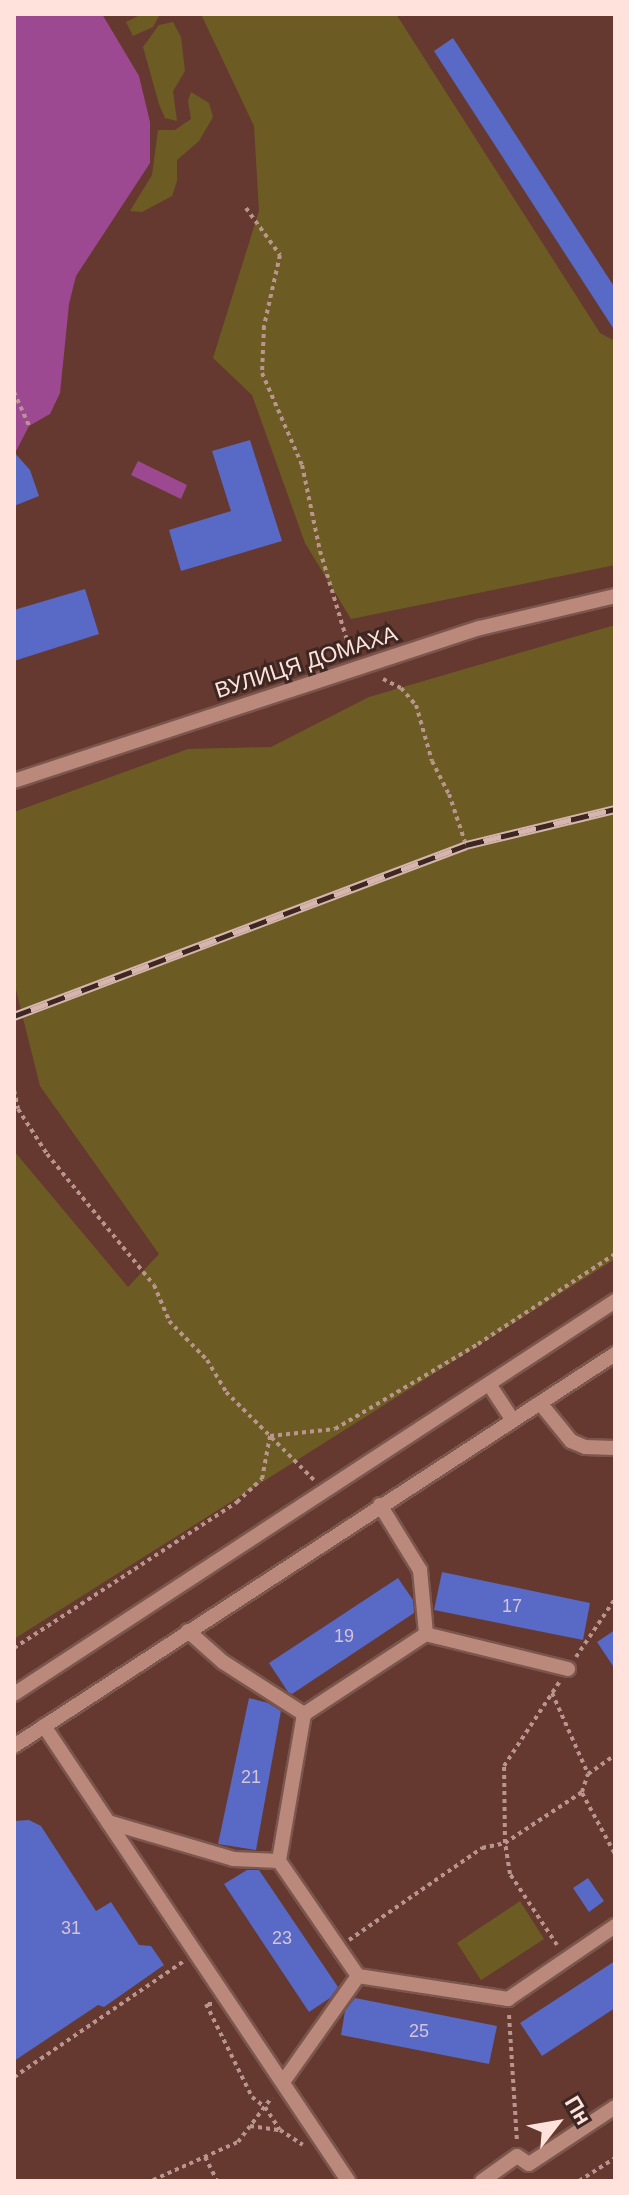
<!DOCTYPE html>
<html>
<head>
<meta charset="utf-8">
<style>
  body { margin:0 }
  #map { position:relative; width:629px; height:2195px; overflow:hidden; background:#65392f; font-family:Arial,sans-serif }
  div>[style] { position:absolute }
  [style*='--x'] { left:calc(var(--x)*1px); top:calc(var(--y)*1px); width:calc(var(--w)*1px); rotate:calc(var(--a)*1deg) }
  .green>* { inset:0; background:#6c5c24 }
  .water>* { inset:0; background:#9d4991 }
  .building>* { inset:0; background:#5869c6 }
  .path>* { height:4px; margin-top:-2px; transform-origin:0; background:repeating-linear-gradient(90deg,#b9958d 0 4px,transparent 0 8px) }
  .roads { filter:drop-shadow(2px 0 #7b564d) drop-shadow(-2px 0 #7b564d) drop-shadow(0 2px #7b564d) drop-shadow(0 -2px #7b564d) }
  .minor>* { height:14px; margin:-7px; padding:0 7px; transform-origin:7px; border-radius:7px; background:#bb887c }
  .rail>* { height:9px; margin-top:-4.5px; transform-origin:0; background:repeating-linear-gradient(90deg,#3c2722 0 18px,#d6b5ae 0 36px); box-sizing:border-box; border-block:2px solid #d6b5ae }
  span { translate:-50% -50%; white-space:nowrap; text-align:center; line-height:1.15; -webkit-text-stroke:6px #3c2722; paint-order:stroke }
  .number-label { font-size:18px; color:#d5c4d6 }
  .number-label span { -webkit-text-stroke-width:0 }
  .street-label { font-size:22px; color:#ffe2db }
  .frame { position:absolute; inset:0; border:16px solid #ffe2db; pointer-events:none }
  .north { position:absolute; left:517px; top:2083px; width:80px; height:80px; -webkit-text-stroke:6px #3c2722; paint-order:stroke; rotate:59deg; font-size:22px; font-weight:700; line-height:32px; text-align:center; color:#ffe2db }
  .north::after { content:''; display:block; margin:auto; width:28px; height:36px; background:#ffe2db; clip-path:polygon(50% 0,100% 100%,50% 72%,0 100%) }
</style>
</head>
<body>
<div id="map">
  <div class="green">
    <div style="clip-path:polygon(142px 14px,160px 14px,153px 27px,133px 36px,126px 22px)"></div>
    <div style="clip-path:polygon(201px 14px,396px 14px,600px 333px,615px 341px,615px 565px,351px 619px,305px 543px,252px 395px,213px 358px,259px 211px,254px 126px)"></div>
    <div style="clip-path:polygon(173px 22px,181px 37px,185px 71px,173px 91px,177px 121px,165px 118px,159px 104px,143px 47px,159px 25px)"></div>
    <div style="clip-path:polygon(191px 92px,209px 103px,213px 117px,199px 141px,177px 160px,177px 181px,172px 196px,142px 212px,130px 211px,152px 175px,158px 130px,175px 130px,191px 119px,188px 101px)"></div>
    <div style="clip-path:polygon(615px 625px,615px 1259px,14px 1639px,14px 1151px,128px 1287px,159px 1254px,40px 1086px,14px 982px,14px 812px,188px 749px,271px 747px,369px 697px)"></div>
    <div style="clip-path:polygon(520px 1901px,544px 1939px,481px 1980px,457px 1943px)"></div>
  </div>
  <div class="water">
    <div style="clip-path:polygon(14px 14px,102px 14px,139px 76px,150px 122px,150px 163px,76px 276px,69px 304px,60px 393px,50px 414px,29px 426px,14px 455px)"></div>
    <div style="clip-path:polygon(138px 461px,187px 485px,181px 499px,131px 475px)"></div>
  </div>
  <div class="building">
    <div style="clip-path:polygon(453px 38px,615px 288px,615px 331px,434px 51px)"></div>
    <div style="clip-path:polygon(250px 440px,282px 541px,181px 571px,169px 530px,231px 511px,212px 451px)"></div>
    <div style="clip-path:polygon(14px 452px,30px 470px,39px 496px,14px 506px)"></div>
    <div style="clip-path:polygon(85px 589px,99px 634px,14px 661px,14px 610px)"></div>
    <div style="clip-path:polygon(442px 1572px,590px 1603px,583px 1640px,434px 1610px)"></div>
    <div style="clip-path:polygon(398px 1578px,413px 1600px,414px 1613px,292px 1694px,288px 1692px,269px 1663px)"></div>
    <div style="clip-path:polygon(615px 1630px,615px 1669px,597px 1642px)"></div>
    <div style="clip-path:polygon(249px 1698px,268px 1703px,281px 1711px,256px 1850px,218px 1844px)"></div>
    <div style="clip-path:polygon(29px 1820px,41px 1826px,96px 1911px,111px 1902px,139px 1945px,151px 1946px,164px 1965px,104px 2007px,98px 2005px,14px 2061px,14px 1821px)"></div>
    <div style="clip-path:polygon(247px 1870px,259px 1870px,338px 1987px,330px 1998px,309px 2012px,224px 1884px)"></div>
    <div style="clip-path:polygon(588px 1878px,604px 1901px,589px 1912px,573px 1888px)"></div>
    <div style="clip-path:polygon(615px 1961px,615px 2008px,542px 2056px,520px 2023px)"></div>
    <div style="clip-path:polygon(355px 1998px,497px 2026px,489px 2064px,341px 2035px,345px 2011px)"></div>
  </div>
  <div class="path">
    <div style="--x:246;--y:208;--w:58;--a:54.1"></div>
    <div style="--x:280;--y:255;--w:73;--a:102.7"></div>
    <div style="--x:264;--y:326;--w:47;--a:92.4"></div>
    <div style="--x:262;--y:373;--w:100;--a:66.5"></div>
    <div style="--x:302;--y:465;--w:88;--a:78.2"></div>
    <div style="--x:320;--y:551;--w:108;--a:73.2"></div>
    <div style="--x:14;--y:392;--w:37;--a:66"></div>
    <div style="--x:383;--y:679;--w:20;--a:27"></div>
    <div style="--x:401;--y:688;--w:23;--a:49"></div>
    <div style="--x:416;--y:705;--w:58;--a:74.1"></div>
    <div style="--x:432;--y:761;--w:37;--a:63"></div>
    <div style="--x:449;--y:794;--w:54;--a:71.6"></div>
    <div style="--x:14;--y:1090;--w:19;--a:78"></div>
    <div style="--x:18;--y:1109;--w:54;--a:57.2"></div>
    <div style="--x:47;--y:1154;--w:169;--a:50.8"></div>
    <div style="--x:154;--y:1285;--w:39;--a:67"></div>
    <div style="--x:169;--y:1321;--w:54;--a:45.7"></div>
    <div style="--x:207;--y:1360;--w:37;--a:59"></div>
    <div style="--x:226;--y:1392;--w:126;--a:45"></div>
    <div style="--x:14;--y:1648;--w:267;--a:-33.2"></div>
    <div style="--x:237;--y:1502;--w:34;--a:-43"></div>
    <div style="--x:262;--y:1479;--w:44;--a:-79.5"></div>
    <div style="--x:270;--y:1436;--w:65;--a:-6.1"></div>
    <div style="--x:335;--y:1429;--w:166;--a:-30.7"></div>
    <div style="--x:478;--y:1344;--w:164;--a:-33.3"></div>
    <div style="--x:576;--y:1657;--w:70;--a:-56.1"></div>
    <div style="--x:552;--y:1693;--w:89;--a:66"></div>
    <div style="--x:582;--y:1793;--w:69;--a:61.6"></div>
    <div style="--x:349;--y:1940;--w:162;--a:-34.7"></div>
    <div style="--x:482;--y:1848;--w:24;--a:-12"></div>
    <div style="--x:505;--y:1843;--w:92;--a:-33.5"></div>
    <div style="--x:582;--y:1792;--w:19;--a:-72"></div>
    <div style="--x:588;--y:1774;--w:33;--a:-35"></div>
    <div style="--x:557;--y:1945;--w:85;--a:-123.5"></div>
    <div style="--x:510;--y:1874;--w:31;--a:-99"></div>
    <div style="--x:505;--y:1843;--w:77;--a:-90.7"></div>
    <div style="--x:504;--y:1766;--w:102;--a:-56.6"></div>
    <div style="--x:212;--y:2004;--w:6;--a:180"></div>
    <div style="--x:206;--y:2004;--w:104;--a:63.7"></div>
    <div style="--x:252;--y:2097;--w:16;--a:38"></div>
    <div style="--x:265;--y:2107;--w:27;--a:57"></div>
    <div style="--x:509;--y:2015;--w:127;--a:86.4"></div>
    <div style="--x:14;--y:2077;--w:206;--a:-34.3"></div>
    <div style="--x:250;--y:2126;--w:30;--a:8"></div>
    <div style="--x:280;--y:2130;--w:27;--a:33"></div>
    <div style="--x:205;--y:2157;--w:27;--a:63"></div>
    <div style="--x:153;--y:2180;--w:93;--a:-24.1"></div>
    <div style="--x:238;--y:2142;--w:56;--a:-52.9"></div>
    <div style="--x:579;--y:2181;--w:43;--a:-32.6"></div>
  </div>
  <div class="roads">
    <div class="minor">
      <div style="--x:14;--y:781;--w:490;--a:-18.2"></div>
      <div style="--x:480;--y:628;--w:139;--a:-13.3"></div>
      <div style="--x:489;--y:1384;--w:42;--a:56.7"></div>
      <div style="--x:540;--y:1403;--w:49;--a:50.8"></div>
      <div style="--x:571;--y:1441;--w:15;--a:23"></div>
      <div style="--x:585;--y:1447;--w:30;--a:2"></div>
      <div style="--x:380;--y:1505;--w:76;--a:58.4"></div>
      <div style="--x:420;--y:1570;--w:64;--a:84.6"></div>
      <div style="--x:188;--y:1631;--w:47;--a:41.5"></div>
      <div style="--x:223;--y:1662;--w:96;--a:32.7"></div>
      <div style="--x:568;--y:1669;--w:146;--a:-166.2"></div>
      <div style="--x:426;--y:1634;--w:146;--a:146.7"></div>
      <div style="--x:304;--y:1714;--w:149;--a:99.7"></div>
      <div style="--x:279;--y:1861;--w:140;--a:55.5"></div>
      <div style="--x:358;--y:1976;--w:152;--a:8.7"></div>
      <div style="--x:508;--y:1999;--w:130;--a:-34.3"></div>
      <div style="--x:14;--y:1694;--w:718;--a:-33.18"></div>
      <div style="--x:44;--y:1726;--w:115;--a:56.3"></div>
      <div style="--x:108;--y:1822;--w:131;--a:16.4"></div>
      <div style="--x:234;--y:1859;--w:45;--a:2.5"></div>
      <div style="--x:14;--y:1746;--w:718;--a:-33.11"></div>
      <div style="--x:108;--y:1822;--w:432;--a:56.2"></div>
      <div style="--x:283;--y:2082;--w:130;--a:-54.7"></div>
      <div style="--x:482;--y:2181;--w:43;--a:-35.5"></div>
      <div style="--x:517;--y:2156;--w:14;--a:34"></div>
      <div style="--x:529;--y:2164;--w:103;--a:-33.5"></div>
    </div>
  </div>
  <div class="rail">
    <div style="--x:14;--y:1016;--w:483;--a:-20.7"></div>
    <div style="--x:466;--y:845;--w:153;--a:-13.6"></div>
  </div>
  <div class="number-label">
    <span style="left:512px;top:1606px">17</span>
    <span style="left:344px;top:1636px">19</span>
    <span style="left:251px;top:1777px">21</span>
    <span style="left:71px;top:1928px">31</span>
    <span style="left:282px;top:1938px">23</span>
    <span style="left:419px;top:2031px">25</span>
  </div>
  <div class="street-label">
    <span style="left:306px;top:662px;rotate:-18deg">ВУЛИЦЯ ДОМАХА</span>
  </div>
  <div class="frame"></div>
  <div class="north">Пн</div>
</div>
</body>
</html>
